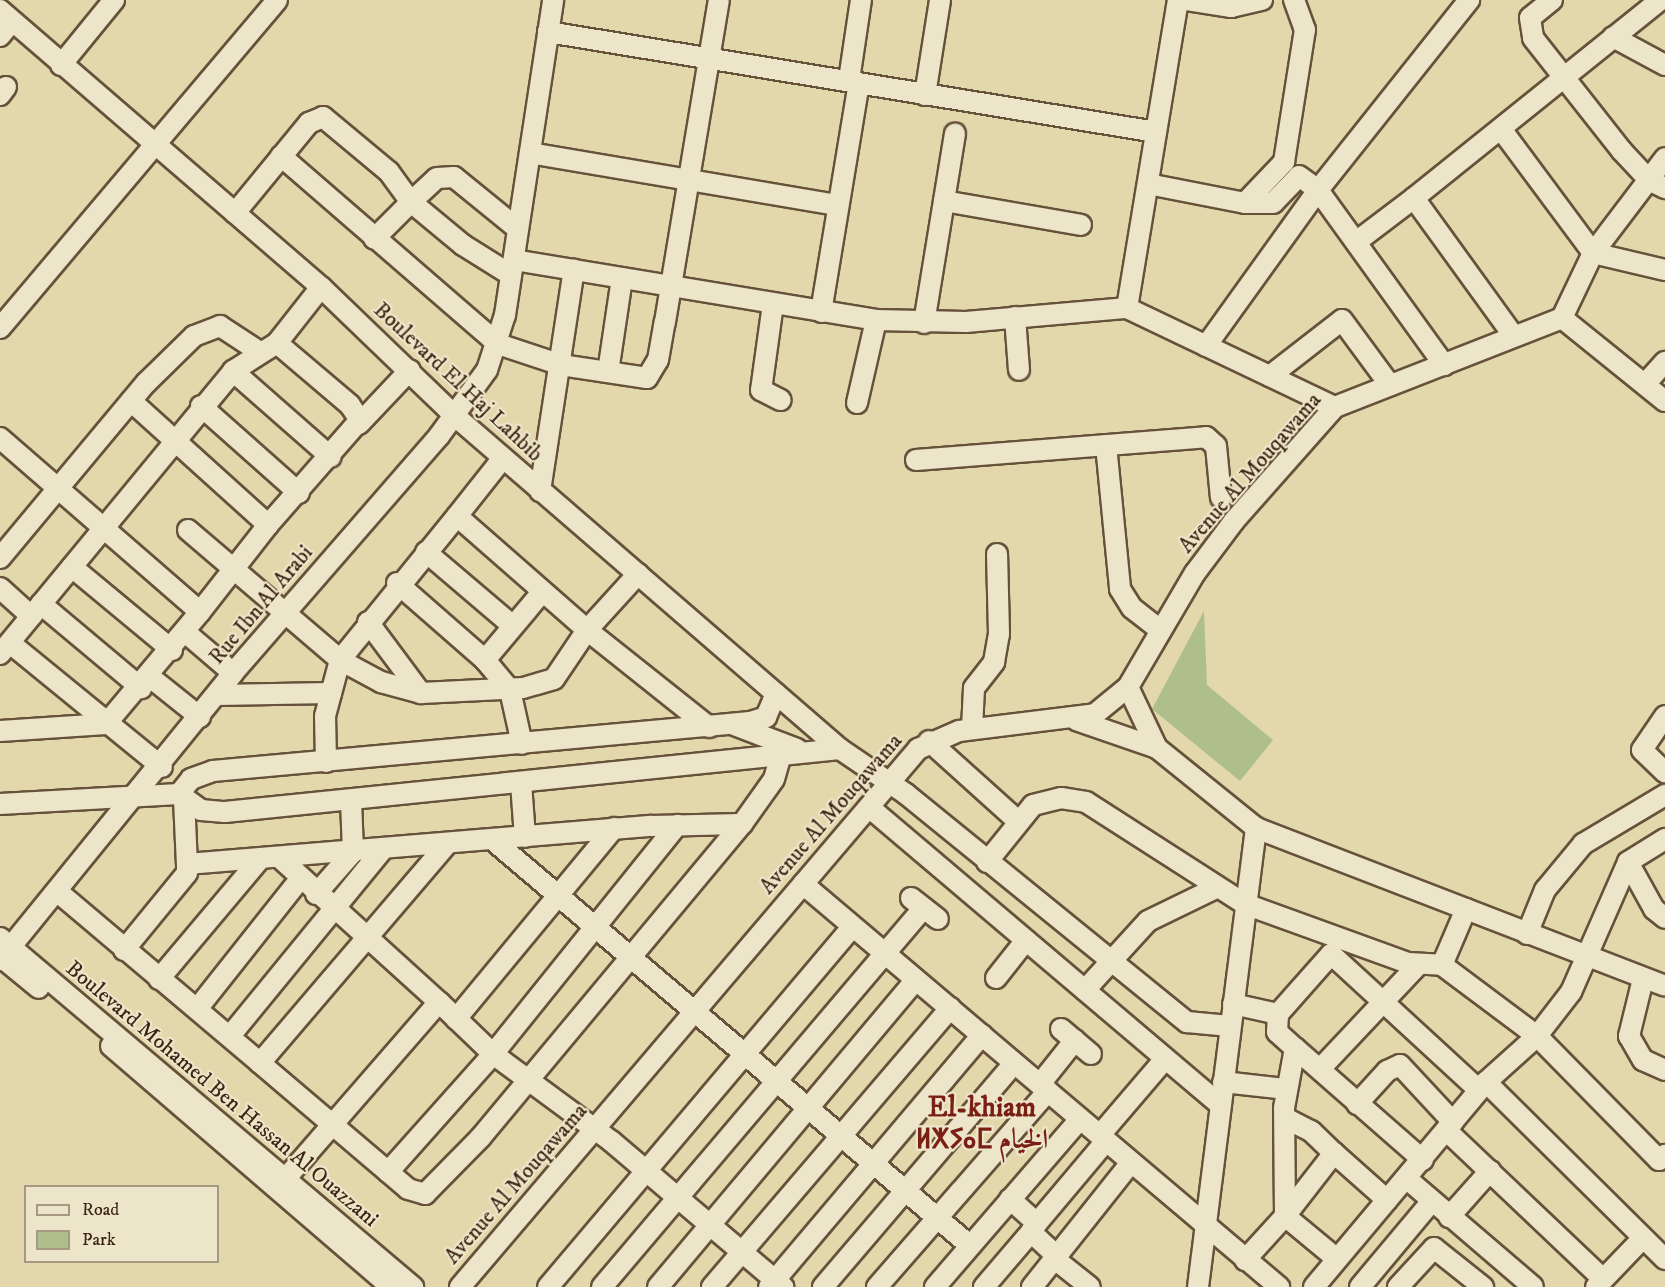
<!DOCTYPE html>
<html>
<head>
<meta charset="utf-8">
<style>
  body { margin:0 }
  #map { position:relative; width:1665px; height:1287px; overflow:hidden; background:#e3d7ac; font-family:"IM FELL DW Pica",Amiri,"Noto Sans Tifinagh",serif }
  div>[style] { position:absolute }
  [style*='--x'] { left:calc(var(--x)*1px); top:calc(var(--y)*1px); width:calc(var(--w)*1px); rotate:calc(var(--a)*1deg) }
  .green>* { inset:0; background:#aebf8d }
  .roads { filter:drop-shadow(2px 0 #66523a) drop-shadow(-2px 0 #66523a) drop-shadow(0 2px #66523a) drop-shadow(0 -2px #66523a) }
  .minor>* { height:20px; margin:-10px; padding:0 10px; transform-origin:10px; border-radius:10px; background:#ede5c9 }
  span { translate:-50% -50%; white-space:nowrap; text-align:center; line-height:1.15; -webkit-text-stroke:4.5px #ede5c9; paint-order:stroke }
  .street-label { font-size:22px; color:#3d2514 }
  .district-label { font-size:28px; color:#7a1f14; font-weight:700 }
  .legend { position:absolute; left:24px; top:1185px; width:195px; height:78px; box-sizing:border-box; background:#ede5c9; border:2px solid #a79881; margin:0; padding:8px 10px; list-style:none; font-size:18px; color:#3d2514 }
  .legend li { display:flex; align-items:center; gap:12px; height:30px }
  .legend b { width:30px; border:2px solid #a79881 }
</style>
</head>
<body>
<div id="map">
  <div class="green">
    <div style="clip-path:polygon(1204px 611px,1207px 685px,1273px 740px,1240px 781px,1152px 709px)"></div>
  </div>
  <div class="roads">
    <div class="minor">
      <div style="--x:1187;--y:0;--w:45;--a:9"></div>
      <div style="--x:1231;--y:7;--w:32;--a:-13"></div>
      <div style="--x:1552;--y:0;--w:28;--a:141"></div>
      <div style="--x:1530;--y:18;--w:20;--a:81"></div>
      <div style="--x:1533;--y:38;--w:144;--a:51.8"></div>
      <div style="--x:1622;--y:151;--w:40;--a:47"></div>
      <div style="--x:1649;--y:180;--w:18;--a:27"></div>
      <div style="--x:0;--y:10;--w:424;--a:40.8"></div>
      <div style="--x:321;--y:287;--w:186;--a:43.9"></div>
      <div style="--x:455;--y:416;--w:509;--a:40.86"></div>
      <div style="--x:840;--y:749;--w:80;--a:34.3"></div>
      <div style="--x:906;--y:794;--w:362;--a:39.1"></div>
      <div style="--x:1187;--y:1022;--w:43;--a:5.3"></div>
      <div style="--x:548;--y:32;--w:616;--a:9.34"></div>
      <div style="--x:0;--y:36;--w:19;--a:-51"></div>
      <div style="--x:1613;--y:37;--w:59;--a:28.3"></div>
      <div style="--x:61;--y:65;--w:84;--a:-50.8"></div>
      <div style="--x:849;--y:80;--w:81;--a:-81.5"></div>
      <div style="--x:0;--y:95;--w:10;--a:-53"></div>
      <div style="--x:925;--y:95;--w:96;--a:-81"></div>
      <div style="--x:1501;--y:129;--w:154;--a:53.4"></div>
      <div style="--x:1593;--y:253;--w:74;--a:13.3"></div>
      <div style="--x:530;--y:153;--w:311;--a:9.6"></div>
      <div style="--x:281;--y:156;--w:287;--a:40.9"></div>
      <div style="--x:498;--y:344;--w:66;--a:18.4"></div>
      <div style="--x:561;--y:365;--w:87;--a:8.6"></div>
      <div style="--x:647;--y:378;--w:21;--a:-59"></div>
      <div style="--x:658;--y:360;--w:39;--a:-80"></div>
      <div style="--x:665;--y:322;--w:326;--a:-80.5"></div>
      <div style="--x:1148;--y:184;--w:99;--a:11.1"></div>
      <div style="--x:1245;--y:203;--w:57;--a:-46.4"></div>
      <div style="--x:1284;--y:162;--w:134;--a:-81"></div>
      <div style="--x:1305;--y:30;--w:32;--a:-110"></div>
      <div style="--x:944;--y:201;--w:139;--a:9.9"></div>
      <div style="--x:1245;--y:203;--w:28;--a:0"></div>
      <div style="--x:1273;--y:203;--w:37;--a:-46"></div>
      <div style="--x:1299;--y:176;--w:24;--a:36"></div>
      <div style="--x:1318;--y:190;--w:216;--a:54.2"></div>
      <div style="--x:235;--y:213;--w:117;--a:-50.6"></div>
      <div style="--x:309;--y:123;--w:15;--a:-23"></div>
      <div style="--x:323;--y:117;--w:86;--a:39.8"></div>
      <div style="--x:389;--y:172;--w:37;--a:54"></div>
      <div style="--x:411;--y:202;--w:52;--a:135"></div>
      <div style="--x:1356;--y:242;--w:73;--a:-37.2"></div>
      <div style="--x:514;--y:260;--w:367;--a:9.4"></div>
      <div style="--x:876;--y:320;--w:90;--a:1.3"></div>
      <div style="--x:966;--y:322;--w:162;--a:-5"></div>
      <div style="--x:1127;--y:308;--w:230;--a:25.5"></div>
      <div style="--x:511;--y:275;--w:57;--a:-148"></div>
      <div style="--x:463;--y:245;--w:67;--a:-140.4"></div>
      <div style="--x:411;--y:202;--w:35;--a:-43"></div>
      <div style="--x:437;--y:178;--w:17;--a:-3"></div>
      <div style="--x:454;--y:177;--w:82;--a:39.1"></div>
      <div style="--x:773;--y:304;--w:87;--a:97.9"></div>
      <div style="--x:761;--y:390;--w:22;--a:27"></div>
      <div style="--x:1127;--y:308;--w:312;--a:-80.6"></div>
      <div style="--x:821;--y:312;--w:232;--a:-80.6"></div>
      <div style="--x:1015;--y:317;--w:53;--a:85.7"></div>
      <div style="--x:1562;--y:318;--w:72;--a:-64.5"></div>
      <div style="--x:1593;--y:253;--w:119;--a:-52.8"></div>
      <div style="--x:1562;--y:318;--w:132;--a:38.9"></div>
      <div style="--x:924;--y:323;--w:192;--a:-80.7"></div>
      <div style="--x:0;--y:328;--w:429;--a:-49.8"></div>
      <div style="--x:1513;--y:335;--w:169;--a:-125.9"></div>
      <div style="--x:1414;--y:198;--w:316;--a:-38.8"></div>
      <div style="--x:1206;--y:346;--w:192;--a:-54.3"></div>
      <div style="--x:1318;--y:190;--w:243;--a:-51.5"></div>
      <div style="--x:233;--y:371;--w:52;--a:-32.5"></div>
      <div style="--x:277;--y:343;--w:71;--a:-51.8"></div>
      <div style="--x:608;--y:372;--w:95;--a:-81.5"></div>
      <div style="--x:1270;--y:376;--w:91;--a:-37.9"></div>
      <div style="--x:1342;--y:320;--w:81;--a:53.6"></div>
      <div style="--x:1645;--y:384;--w:30;--a:-48"></div>
      <div style="--x:131;--y:401;--w:185;--a:42.1"></div>
      <div style="--x:268;--y:525;--w:140;--a:-48.8"></div>
      <div style="--x:360;--y:420;--w:18;--a:-124"></div>
      <div style="--x:350;--y:405;--w:96;--a:-139.7"></div>
      <div style="--x:857;--y:403;--w:85;--a:-77.1"></div>
      <div style="--x:201;--y:406;--w:131;--a:41.6"></div>
      <div style="--x:359;--y:424;--w:74;--a:-46.6"></div>
      <div style="--x:0;--y:438;--w:265;--a:41"></div>
      <div style="--x:200;--y:612;--w:146;--a:130"></div>
      <div style="--x:106;--y:724;--w:106;--a:176.2"></div>
      <div style="--x:1106;--y:445;--w:145;--a:84.4"></div>
      <div style="--x:1120;--y:589;--w:22;--a:58"></div>
      <div style="--x:1132;--y:608;--w:36;--a:38"></div>
      <div style="--x:916;--y:460;--w:291;--a:-4.5"></div>
      <div style="--x:1206;--y:437;--w:13;--a:42"></div>
      <div style="--x:1216;--y:446;--w:52;--a:84.5"></div>
      <div style="--x:540;--y:491;--w:224;--a:-81.3"></div>
      <div style="--x:457;--y:516;--w:74;--a:-51.6"></div>
      <div style="--x:188;--y:530;--w:200;--a:40.5"></div>
      <div style="--x:340;--y:660;--w:47;--a:28.2"></div>
      <div style="--x:381;--y:682;--w:41;--a:15.4"></div>
      <div style="--x:426;--y:552;--w:114;--a:40.4"></div>
      <div style="--x:0;--y:558;--w:228;--a:-50.2"></div>
      <div style="--x:146;--y:383;--w:67;--a:-44.4"></div>
      <div style="--x:194;--y:336;--w:28;--a:-21"></div>
      <div style="--x:220;--y:326;--w:45;--a:33.3"></div>
      <div style="--x:72;--y:567;--w:130;--a:39.7"></div>
      <div style="--x:397;--y:583;--w:117;--a:41.2"></div>
      <div style="--x:485;--y:660;--w:89;--a:-50"></div>
      <div style="--x:0;--y:588;--w:42;--a:42.1"></div>
      <div style="--x:41;--y:604;--w:131;--a:40"></div>
      <div style="--x:200;--y:612;--w:110;--a:-52"></div>
      <div style="--x:368;--y:622;--w:89;--a:53.3"></div>
      <div style="--x:421;--y:693;--w:102;--a:-2.8"></div>
      <div style="--x:523;--y:688;--w:32;--a:-16"></div>
      <div style="--x:554;--y:679;--w:59;--a:-56"></div>
      <div style="--x:587;--y:630;--w:76;--a:-47.7"></div>
      <div style="--x:185;--y:632;--w:63;--a:40.5"></div>
      <div style="--x:10;--y:643;--w:196;--a:39.2"></div>
      <div style="--x:0;--y:654;--w:367;--a:-50.5"></div>
      <div style="--x:233;--y:371;--w:130;--a:41.3"></div>
      <div style="--x:485;--y:660;--w:39;--a:50"></div>
      <div style="--x:510;--y:690;--w:55;--a:77.5"></div>
      <div style="--x:150;--y:677;--w:64;--a:38.7"></div>
      <div style="--x:1128;--y:687;--w:68;--a:64.6"></div>
      <div style="--x:1157;--y:748;--w:127;--a:38.9"></div>
      <div style="--x:1256;--y:828;--w:438;--a:21.1"></div>
      <div style="--x:217;--y:695;--w:114;--a:-1"></div>
      <div style="--x:1665;--y:716;--w:41;--a:124.1"></div>
      <div style="--x:1642;--y:750;--w:32;--a:44"></div>
      <div style="--x:1076;--y:720;--w:86;--a:19.1"></div>
      <div style="--x:734;--y:725;--w:67;--a:20.9"></div>
      <div style="--x:972;--y:729;--w:41;--a:-87.2"></div>
      <div style="--x:974;--y:688;--w:33;--a:-52"></div>
      <div style="--x:994;--y:662;--w:28;--a:-80"></div>
      <div style="--x:999;--y:634;--w:80;--a:-91.4"></div>
      <div style="--x:929;--y:741;--w:120;--a:42"></div>
      <div style="--x:326;--y:762;--w:46;--a:-91.2"></div>
      <div style="--x:325;--y:716;--w:58;--a:-75"></div>
      <div style="--x:340;--y:660;--w:186;--a:-50.9"></div>
      <div style="--x:457;--y:516;--w:173;--a:41.2"></div>
      <div style="--x:587;--y:630;--w:156;--a:38.5"></div>
      <div style="--x:521;--y:783;--w:54;--a:85.8"></div>
      <div style="--x:179;--y:794;--w:19;--a:-51"></div>
      <div style="--x:191;--y:779;--w:23;--a:-20"></div>
      <div style="--x:213;--y:771;--w:539;--a:-5.21"></div>
      <div style="--x:750;--y:722;--w:17;--a:-17"></div>
      <div style="--x:766;--y:717;--w:25;--a:-67"></div>
      <div style="--x:184;--y:799;--w:65;--a:87.4"></div>
      <div style="--x:0;--y:804;--w:179;--a:-3.2"></div>
      <div style="--x:179;--y:794;--w:27;--a:36"></div>
      <div style="--x:201;--y:810;--w:24;--a:5"></div>
      <div style="--x:225;--y:812;--w:618;--a:-5.85"></div>
      <div style="--x:869;--y:807;--w:461;--a:40.3"></div>
      <div style="--x:494;--y:841;--w:622;--a:40.37"></div>
      <div style="--x:280;--y:858;--w:215;--a:42.2"></div>
      <div style="--x:987;--y:862;--w:73;--a:-51.1"></div>
      <div style="--x:1033;--y:805;--w:29;--a:-14"></div>
      <div style="--x:1061;--y:798;--w:25;--a:9"></div>
      <div style="--x:1086;--y:802;--w:189;--a:32.7"></div>
      <div style="--x:1245;--y:904;--w:173;--a:19.9"></div>
      <div style="--x:1408;--y:963;--w:34;--a:3"></div>
      <div style="--x:1442;--y:965;--w:119;--a:36.8"></div>
      <div style="--x:1537;--y:1036;--w:174;--a:45.5"></div>
      <div style="--x:1659;--y:1160;--w:8;--a:-40"></div>
      <div style="--x:1628;--y:862;--w:54;--a:61"></div>
      <div style="--x:1654;--y:909;--w:14;--a:39"></div>
      <div style="--x:803;--y:884;--w:624;--a:40.25"></div>
      <div style="--x:58;--y:892;--w:265;--a:40.2"></div>
      <div style="--x:260;--y:1063;--w:288;--a:-49.5"></div>
      <div style="--x:316;--y:894;--w:56;--a:-48.6"></div>
      <div style="--x:353;--y:852;--w:52;--a:-92.2"></div>
      <div style="--x:911;--y:898;--w:34;--a:38"></div>
      <div style="--x:1527;--y:934;--w:48;--a:-67.8"></div>
      <div style="--x:1545;--y:890;--w:60;--a:-50.4"></div>
      <div style="--x:1583;--y:844;--w:96;--a:-30.9"></div>
      <div style="--x:0;--y:938;--w:541;--a:40.2"></div>
      <div style="--x:124;--y:950;--w:99;--a:-50.7"></div>
      <div style="--x:187;--y:873;--w:9;--a:-90"></div>
      <div style="--x:187;--y:864;--w:466;--a:-4.7"></div>
      <div style="--x:651;--y:826;--w:91;--a:-1.3"></div>
      <div style="--x:742;--y:824;--w:55;--a:-54.6"></div>
      <div style="--x:774;--y:779;--w:25;--a:-74"></div>
      <div style="--x:0;--y:956;--w:50;--a:39.4"></div>
      <div style="--x:0;--y:960;--w:370;--a:-50.9"></div>
      <div style="--x:233;--y:673;--w:314;--a:-49"></div>
      <div style="--x:439;--y:436;--w:82;--a:-54"></div>
      <div style="--x:487;--y:370;--w:58;--a:-71.9"></div>
      <div style="--x:505;--y:315;--w:319;--a:-81.3"></div>
      <div style="--x:1442;--y:965;--w:61;--a:-66.8"></div>
      <div style="--x:996;--y:978;--w:48;--a:-51.7"></div>
      <div style="--x:159;--y:979;--w:157;--a:-49.9"></div>
      <div style="--x:1643;--y:979;--w:59;--a:103.8"></div>
      <div style="--x:1629;--y:1036;--w:28;--a:60"></div>
      <div style="--x:1643;--y:1060;--w:24;--a:24"></div>
      <div style="--x:1085;--y:990;--w:93;--a:-47.6"></div>
      <div style="--x:1148;--y:921;--w:76;--a:-25.9"></div>
      <div style="--x:1233;--y:1004;--w:46;--a:12.5"></div>
      <div style="--x:1278;--y:1014;--w:80;--a:-48.5"></div>
      <div style="--x:1331;--y:954;--w:201;--a:42.6"></div>
      <div style="--x:197;--y:1009;--w:166;--a:-51.6"></div>
      <div style="--x:1278;--y:1014;--w:18;--a:93"></div>
      <div style="--x:1277;--y:1032;--w:24;--a:42"></div>
      <div style="--x:456;--y:1019;--w:248;--a:-50.4"></div>
      <div style="--x:1061;--y:1029;--w:39;--a:40"></div>
      <div style="--x:230;--y:1036;--w:243;--a:-50.7"></div>
      <div style="--x:111;--y:1046;--w:369;--a:40.7"></div>
      <div style="--x:260;--y:1063;--w:194;--a:40.4"></div>
      <div style="--x:408;--y:1189;--w:18;--a:16"></div>
      <div style="--x:425;--y:1194;--w:80;--a:-45.5"></div>
      <div style="--x:481;--y:1137;--w:408;--a:-50.2"></div>
      <div style="--x:1320;--y:1069;--w:143;--a:-46.7"></div>
      <div style="--x:1223;--y:1082;--w:62;--a:6.4"></div>
      <div style="--x:1486;--y:1082;--w:252;--a:44.7"></div>
      <div style="--x:1040;--y:1084;--w:56;--a:-51.5"></div>
      <div style="--x:1357;--y:1104;--w:45;--a:-47.7"></div>
      <div style="--x:1387;--y:1071;--w:14;--a:-25"></div>
      <div style="--x:1400;--y:1065;--w:78;--a:47.1"></div>
      <div style="--x:1285;--y:1118;--w:29;--a:27"></div>
      <div style="--x:1311;--y:1131;--w:32;--a:44"></div>
      <div style="--x:1447;--y:1131;--w:215;--a:43.5"></div>
      <div style="--x:1100;--y:1135;--w:100;--a:-49.5"></div>
      <div style="--x:388;--y:1172;--w:158;--a:-48.3"></div>
      <div style="--x:493;--y:1054;--w:294;--a:-51.2"></div>
      <div style="--x:286;--y:1178;--w:233;--a:-49"></div>
      <div style="--x:439;--y:1002;--w:75;--a:43.9"></div>
      <div style="--x:493;--y:1054;--w:147;--a:36.4"></div>
      <div style="--x:611;--y:1141;--w:226;--a:40.3"></div>
      <div style="--x:1406;--y:1178;--w:167;--a:40.6"></div>
      <div style="--x:1010;--y:1199;--w:36;--a:42"></div>
      <div style="--x:1037;--y:1223;--w:11;--a:124"></div>
      <div style="--x:1031;--y:1232;--w:37;--a:43"></div>
      <div style="--x:1449;--y:1217;--w:62;--a:-48.3"></div>
      <div style="--x:1037;--y:1223;--w:107;--a:-49.9"></div>
      <div style="--x:1337;--y:1259;--w:67;--a:-140.4"></div>
      <div style="--x:1285;--y:1216;--w:80;--a:-52.1"></div>
      <div style="--x:1334;--y:1153;--w:71;--a:41.6"></div>
      <div style="--x:1056;--y:1260;--w:43;--a:38.5"></div>
      <div style="--x:1245;--y:1260;--w:59;--a:-47.7"></div>
      <div style="--x:1285;--y:1216;--w:108;--a:-90.5"></div>
      <div style="--x:1284;--y:1108;--w:61;--a:-79.6"></div>
      <div style="--x:1295;--y:1048;--w:170;--a:41.2"></div>
      <div style="--x:460;--y:1287;--w:707;--a:-49.59"></div>
      <div style="--x:918;--y:749;--w:45;--a:-23.7"></div>
      <div style="--x:959;--y:731;--w:137;--a:-7.1"></div>
      <div style="--x:1095;--y:714;--w:43;--a:-39.3"></div>
      <div style="--x:1128;--y:687;--w:132;--a:-59.6"></div>
      <div style="--x:1195;--y:573;--w:65;--a:-53.1"></div>
      <div style="--x:1234;--y:521;--w:152;--a:-48.5"></div>
      <div style="--x:1335;--y:407;--w:244;--a:-21.4"></div>
      <div style="--x:548;--y:1287;--w:471;--a:-49.8"></div>
      <div style="--x:602;--y:1287;--w:497;--a:-49.7"></div>
      <div style="--x:658;--y:1287;--w:401;--a:-50"></div>
      <div style="--x:712;--y:1287;--w:367;--a:-49.5"></div>
      <div style="--x:769;--y:1287;--w:330;--a:-49.8"></div>
      <div style="--x:823;--y:1287;--w:294;--a:-49.5"></div>
      <div style="--x:877;--y:1287;--w:260;--a:-48.9"></div>
      <div style="--x:935;--y:1287;--w:222;--a:-49.2"></div>
      <div style="--x:984;--y:1287;--w:72;--a:-49.5"></div>
      <div style="--x:1032;--y:1287;--w:157;--a:-51.5"></div>
      <div style="--x:1198;--y:1287;--w:463;--a:-82.8"></div>
      <div style="--x:1314;--y:1287;--w:268;--a:-50"></div>
      <div style="--x:1486;--y:1082;--w:69;--a:-42"></div>
      <div style="--x:1537;--y:1036;--w:56;--a:-52.3"></div>
      <div style="--x:1571;--y:992;--w:142;--a:-66.3"></div>
      <div style="--x:1628;--y:862;--w:44;--a:-31.9"></div>
      <div style="--x:1360;--y:1287;--w:112;--a:-50.1"></div>
      <div style="--x:1398;--y:1287;--w:53;--a:-47.3"></div>
      <div style="--x:1434;--y:1248;--w:63;--a:38.5"></div>
      <div style="--x:1596;--y:1287;--w:68;--a:-46.2"></div>
    </div>
  </div>
  <div class="street-label">
    <span style="left:458px;top:382px;rotate:43deg">Boulevard El Haj Lahbib</span>
    <span style="left:1250px;top:473px;rotate:-49deg">Avenue Al Mouqawama</span>
    <span style="left:261px;top:605px;rotate:-50deg">Rue Ibn Al Arabi</span>
    <span style="left:831px;top:814px;rotate:-49deg">Avenue Al Mouqawama</span>
    <span style="left:222px;top:1094px;rotate:40deg">Boulevard Mohamed Ben Hassan Al Ouazzani</span>
    <span style="left:516px;top:1184px;rotate:-49deg">Avenue Al Mouqawama</span>
  </div>
  <div class="district-label">
    <span style="left:982px;top:1124px">El-khiam<br>ⵍⵅⵢⴰⵎ الخيام</span>
  </div>
  <ul class="legend">
  <li><b style="height:8px;background:#ede5c9"></b>Road</li>
  <li><b style="height:16px;background:#aebf8d"></b>Park</li>
  </ul>
</div>
</body>
</html>
